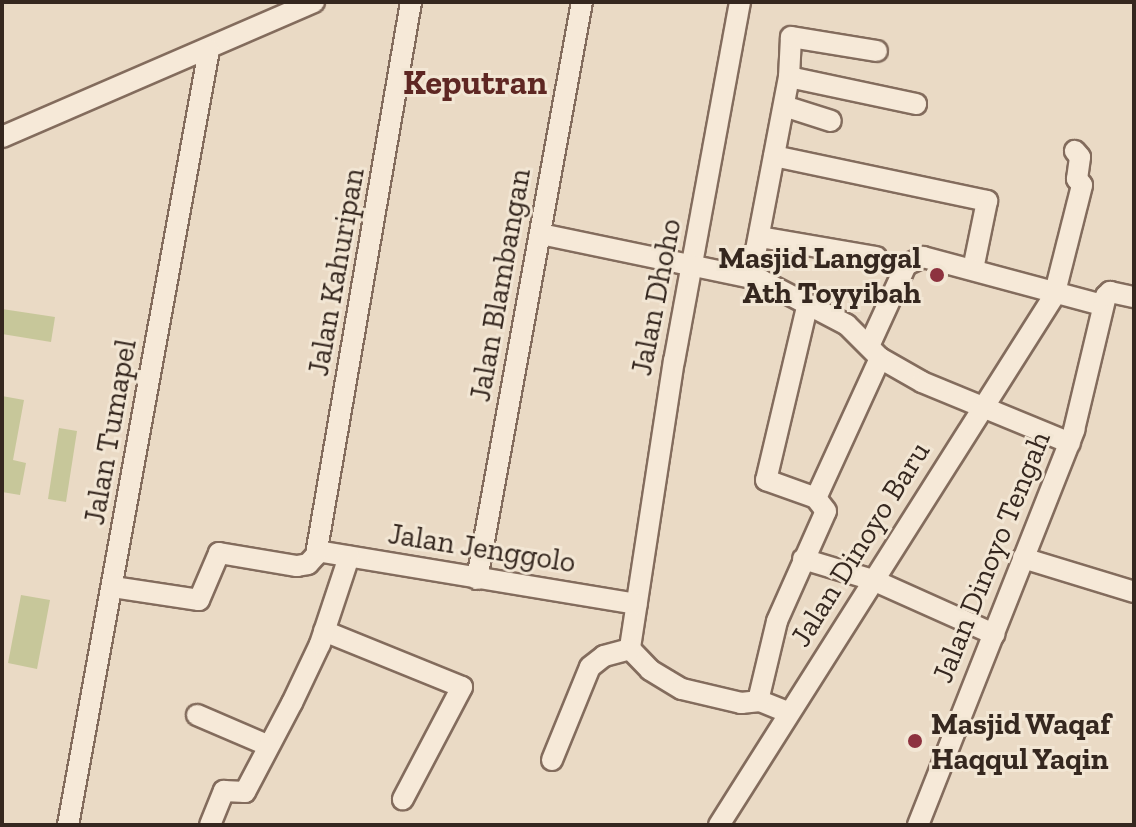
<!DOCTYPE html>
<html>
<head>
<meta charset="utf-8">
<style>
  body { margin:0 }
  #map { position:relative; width:1136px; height:827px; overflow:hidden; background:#eadac5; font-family:"Zilla Slab",serif }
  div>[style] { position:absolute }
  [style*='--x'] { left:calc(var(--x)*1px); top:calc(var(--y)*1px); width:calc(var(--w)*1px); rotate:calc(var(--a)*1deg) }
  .green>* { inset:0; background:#c7c79a }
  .roads { filter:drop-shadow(2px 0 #836c5d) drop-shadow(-2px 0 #836c5d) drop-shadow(0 2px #836c5d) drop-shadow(0 -2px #836c5d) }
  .minor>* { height:20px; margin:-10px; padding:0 10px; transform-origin:10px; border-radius:10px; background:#f6e9d8 }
  .dots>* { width:22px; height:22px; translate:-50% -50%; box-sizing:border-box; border:4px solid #f2e6d4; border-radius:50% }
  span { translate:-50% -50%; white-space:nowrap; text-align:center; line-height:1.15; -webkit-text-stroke:6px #f2e6d4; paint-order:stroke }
  .poi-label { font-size:30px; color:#35271f; font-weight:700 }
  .right { translate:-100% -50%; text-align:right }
  .left { translate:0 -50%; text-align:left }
  .street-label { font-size:30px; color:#35271f }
  .quarter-label { font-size:34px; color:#5e2723; font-weight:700 }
  .frame { position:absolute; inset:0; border:4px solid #35271f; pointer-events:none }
</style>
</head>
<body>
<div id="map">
  <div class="green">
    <div style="clip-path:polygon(2px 309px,55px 317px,51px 342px,2px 334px)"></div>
    <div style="clip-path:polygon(2px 396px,24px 400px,13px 460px,26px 463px,20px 495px,2px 492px)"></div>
    <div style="clip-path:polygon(59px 428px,77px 431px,66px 502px,48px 499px)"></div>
    <div style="clip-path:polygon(21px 595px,50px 600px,37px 669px,8px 663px)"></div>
  </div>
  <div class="roads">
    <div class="minor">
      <div style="--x:740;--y:2;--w:364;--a:100.4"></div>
      <div style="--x:674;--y:360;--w:292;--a:98.7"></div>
      <div style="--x:630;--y:649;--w:29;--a:46"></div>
      <div style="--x:650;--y:670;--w:37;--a:31"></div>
      <div style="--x:682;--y:689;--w:61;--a:13.3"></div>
      <div style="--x:741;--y:703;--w:19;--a:-6"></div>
      <div style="--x:760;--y:701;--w:31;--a:22"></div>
      <div style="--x:789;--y:77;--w:130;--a:12"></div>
      <div style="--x:784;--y:106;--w:49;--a:17.7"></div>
      <div style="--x:2;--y:137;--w:340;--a:-23.4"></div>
      <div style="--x:774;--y:156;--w:218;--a:11.9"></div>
      <div style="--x:987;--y:201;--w:69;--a:101.6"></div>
      <div style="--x:541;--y:234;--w:225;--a:11.8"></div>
      <div style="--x:761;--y:280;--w:97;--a:27.6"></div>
      <div style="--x:847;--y:325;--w:47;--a:45"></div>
      <div style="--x:880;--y:358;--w:48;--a:29.7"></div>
      <div style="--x:922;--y:382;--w:160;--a:22.4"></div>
      <div style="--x:760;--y:237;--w:118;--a:9.8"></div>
      <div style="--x:751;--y:276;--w:203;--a:-79.2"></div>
      <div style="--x:789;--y:77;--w:40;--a:-87.1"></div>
      <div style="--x:791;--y:37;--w:87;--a:9.2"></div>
      <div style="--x:807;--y:307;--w:178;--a:103.3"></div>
      <div style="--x:766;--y:480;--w:53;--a:19.8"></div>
      <div style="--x:869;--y:346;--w:89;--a:-65.4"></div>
      <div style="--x:906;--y:265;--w:19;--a:-25"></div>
      <div style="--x:923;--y:257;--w:185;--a:15"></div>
      <div style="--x:317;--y:551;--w:324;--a:9.4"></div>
      <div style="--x:1023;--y:558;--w:116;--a:17"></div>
      <div style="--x:803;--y:559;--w:73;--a:16.7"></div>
      <div style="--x:873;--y:580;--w:133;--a:24.1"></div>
      <div style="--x:477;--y:579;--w:586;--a:-79.69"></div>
      <div style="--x:113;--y:587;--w:87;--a:8.6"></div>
      <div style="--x:199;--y:600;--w:51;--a:-66.9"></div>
      <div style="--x:219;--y:553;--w:79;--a:9.5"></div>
      <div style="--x:297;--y:566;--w:11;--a:-10"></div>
      <div style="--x:308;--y:564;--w:12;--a:-48"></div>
      <div style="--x:316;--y:555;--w:561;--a:-80.25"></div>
      <div style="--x:324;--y:631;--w:149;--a:22.1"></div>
      <div style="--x:462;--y:687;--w:127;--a:117.8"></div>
      <div style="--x:758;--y:701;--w:82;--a:-76.6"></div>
      <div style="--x:777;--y:621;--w:120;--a:-66"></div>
      <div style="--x:826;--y:511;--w:16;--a:-128"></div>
      <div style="--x:816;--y:498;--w:154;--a:-65.4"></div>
      <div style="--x:197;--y:715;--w:76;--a:23.2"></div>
      <div style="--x:552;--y:760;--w:100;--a:-67.8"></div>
      <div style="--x:590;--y:667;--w:18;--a:-38"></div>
      <div style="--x:604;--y:656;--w:27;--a:-15"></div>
      <div style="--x:68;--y:825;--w:788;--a:-79.69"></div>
      <div style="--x:210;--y:825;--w:37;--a:-68"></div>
      <div style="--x:224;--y:791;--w:21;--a:3"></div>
      <div style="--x:245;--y:792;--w:101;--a:-62.2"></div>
      <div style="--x:292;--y:703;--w:65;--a:-64.6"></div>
      <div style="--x:320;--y:644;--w:92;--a:-71.6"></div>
      <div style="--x:719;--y:825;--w:626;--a:-57.66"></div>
      <div style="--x:1054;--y:296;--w:114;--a:-75.8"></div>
      <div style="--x:1082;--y:185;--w:8;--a:-130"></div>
      <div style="--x:1077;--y:179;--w:22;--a:-82"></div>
      <div style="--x:1080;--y:157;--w:8;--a:-130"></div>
      <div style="--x:918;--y:825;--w:425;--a:-68.4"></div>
      <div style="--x:1074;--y:430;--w:138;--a:-76.6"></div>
      <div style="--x:1106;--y:296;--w:6;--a:-45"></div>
      <div style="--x:1110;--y:292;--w:25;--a:12"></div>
    </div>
  </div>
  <div class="dots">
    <div style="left:937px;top:275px;background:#8d323f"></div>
    <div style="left:915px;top:741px;background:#8d323f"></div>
  </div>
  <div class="poi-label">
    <span class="right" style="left:921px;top:275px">Masjid Langgal<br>Ath Toyyibah</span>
    <span class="left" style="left:931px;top:741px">Masjid Waqaf<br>Haqqul Yaqin</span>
  </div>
  <div class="street-label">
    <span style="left:336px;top:272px;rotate:-80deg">Jalan Kahuripan</span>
    <span style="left:500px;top:285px;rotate:-80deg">Jalan Blambangan</span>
    <span style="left:656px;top:297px;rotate:-79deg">Jalan Dhoho</span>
    <span style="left:110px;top:432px;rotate:-80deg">Jalan Tumapel</span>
    <span style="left:860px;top:544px;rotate:-58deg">Jalan Dinoyo Baru</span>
    <span style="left:482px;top:548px;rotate:9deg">Jalan Jenggolo</span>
    <span style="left:991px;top:557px;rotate:-68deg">Jalan Dinoyo Tengah</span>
  </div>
  <div class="quarter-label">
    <span style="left:475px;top:83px">Keputran</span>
  </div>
  <div class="frame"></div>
</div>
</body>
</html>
